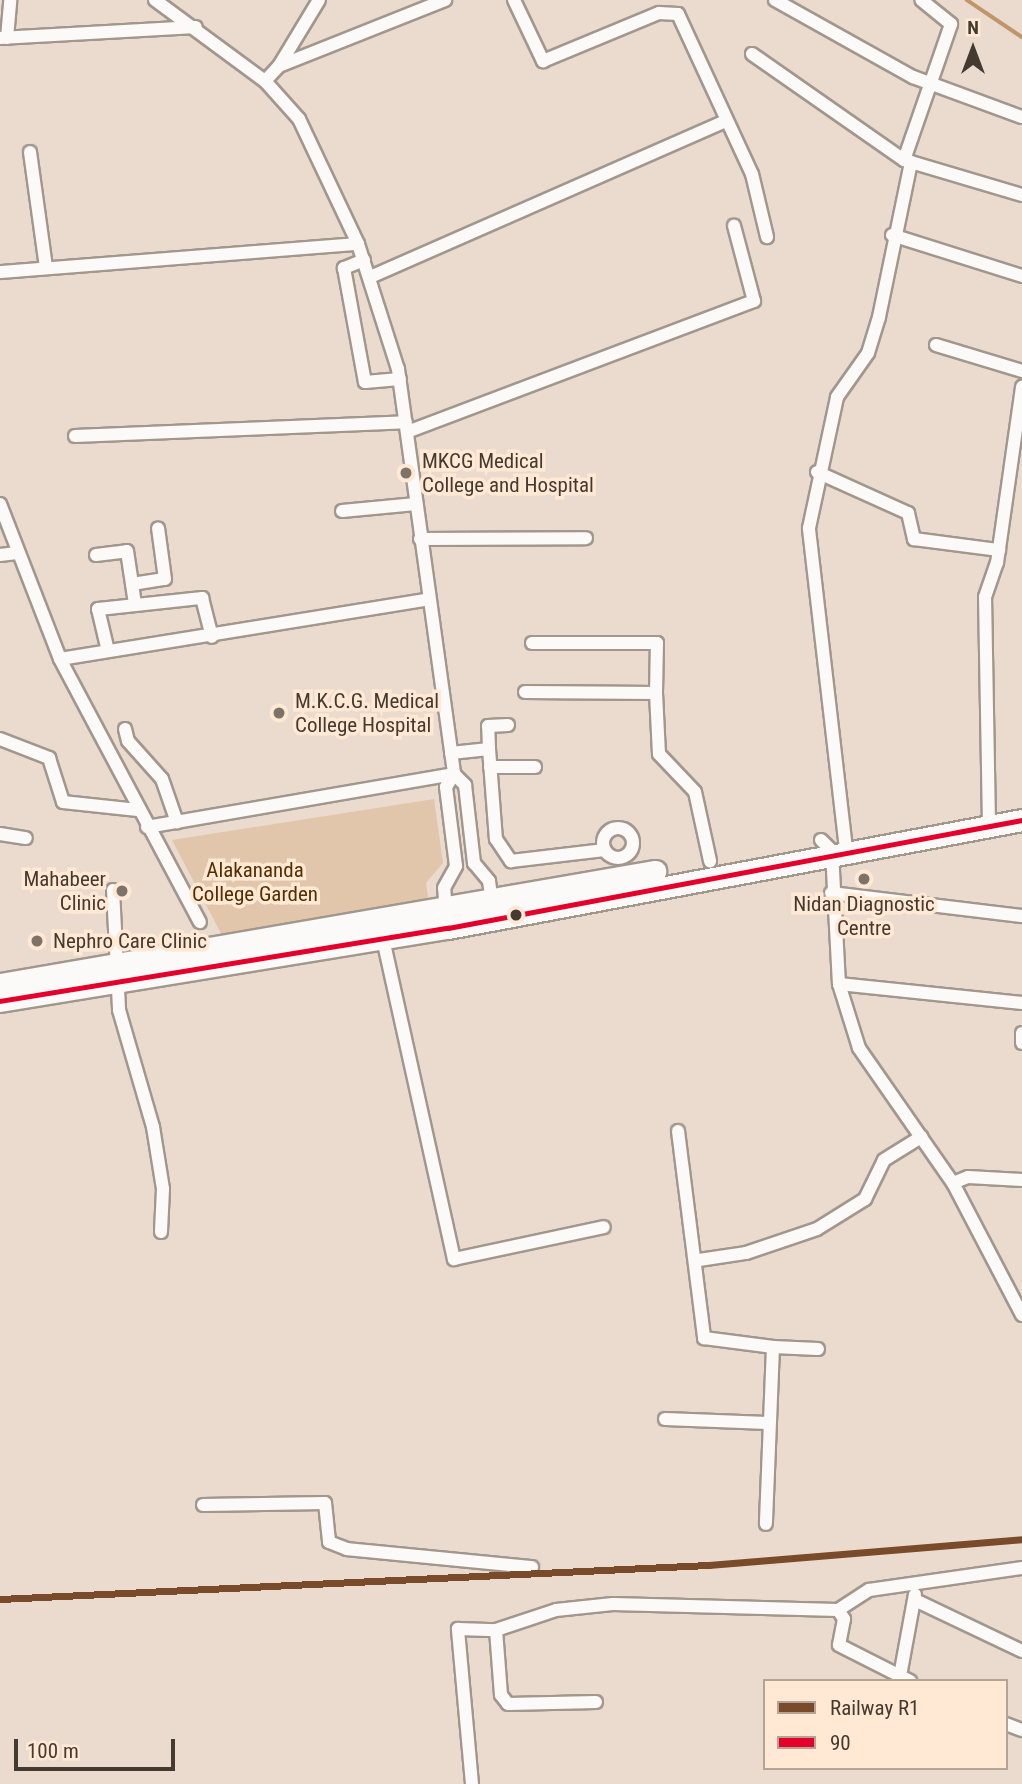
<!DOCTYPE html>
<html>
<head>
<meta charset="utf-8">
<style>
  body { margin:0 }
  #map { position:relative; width:1022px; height:1784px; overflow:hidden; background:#eadbce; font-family:"Roboto Condensed",sans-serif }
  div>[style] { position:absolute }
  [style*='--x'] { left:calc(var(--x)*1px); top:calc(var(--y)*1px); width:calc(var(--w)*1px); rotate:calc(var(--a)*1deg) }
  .green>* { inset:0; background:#e2c6ac }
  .stream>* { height:3.5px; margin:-1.75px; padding:0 1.75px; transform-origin:1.75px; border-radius:1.75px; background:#c1956a }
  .roads { filter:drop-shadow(2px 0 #a2978d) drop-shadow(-2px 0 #a2978d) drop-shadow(0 2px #a2978d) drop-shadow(0 -2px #a2978d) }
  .minor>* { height:12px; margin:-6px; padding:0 6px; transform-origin:6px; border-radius:6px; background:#fcfaf8 }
  .minor>.ring { margin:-6px; padding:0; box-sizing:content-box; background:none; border:12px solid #fcfaf8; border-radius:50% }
  .trunk>* { height:21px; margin:-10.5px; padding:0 10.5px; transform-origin:10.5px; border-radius:10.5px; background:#fcfaf8 }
  .bus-1>* { height:5px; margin:-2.5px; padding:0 2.5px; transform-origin:2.5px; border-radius:2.5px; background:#e4002b }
  .rail-1>* { height:7px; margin:-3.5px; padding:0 3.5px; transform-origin:3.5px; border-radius:3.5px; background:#7a4b2a }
  .dots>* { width:19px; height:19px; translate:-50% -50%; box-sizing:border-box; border:4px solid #ffe9d5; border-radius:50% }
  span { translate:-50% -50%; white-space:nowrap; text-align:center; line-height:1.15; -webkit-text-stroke:7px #ffe9d5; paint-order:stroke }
  .poi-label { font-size:21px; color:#453a30 }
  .left { translate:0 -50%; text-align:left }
  .right { translate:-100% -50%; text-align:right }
  .park-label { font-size:21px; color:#542e00 }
  .legend { position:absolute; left:763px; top:1679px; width:245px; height:91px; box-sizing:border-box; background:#ffe9d5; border:2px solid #b5a393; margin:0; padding:9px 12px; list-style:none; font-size:21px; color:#453a30 }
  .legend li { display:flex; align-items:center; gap:14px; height:35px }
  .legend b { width:35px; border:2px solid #b5a393 }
  .north { position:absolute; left:938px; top:14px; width:70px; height:70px; -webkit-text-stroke:5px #ffe9d5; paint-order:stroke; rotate:0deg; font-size:19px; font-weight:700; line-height:28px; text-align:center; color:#453a30 }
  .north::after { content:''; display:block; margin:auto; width:24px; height:32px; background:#453a30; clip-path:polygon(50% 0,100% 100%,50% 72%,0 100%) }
  .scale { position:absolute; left:14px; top:1739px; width:161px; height:32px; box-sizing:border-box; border:4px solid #453a30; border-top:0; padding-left:9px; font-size:21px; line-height:24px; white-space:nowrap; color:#453a30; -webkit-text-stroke:5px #ffe9d5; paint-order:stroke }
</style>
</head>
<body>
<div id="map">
  <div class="green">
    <div style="clip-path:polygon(434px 799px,443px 863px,426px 883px,429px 904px,226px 943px,172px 840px)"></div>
  </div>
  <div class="stream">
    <div style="--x:967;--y:0;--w:66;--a:33.9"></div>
  </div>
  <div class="roads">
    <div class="minor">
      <div style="--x:155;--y:0;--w:137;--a:36.4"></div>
      <div style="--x:265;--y:81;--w:51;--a:48.2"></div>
      <div style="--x:299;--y:119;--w:138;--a:64.7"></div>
      <div style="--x:358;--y:244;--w:131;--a:72.3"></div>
      <div style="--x:398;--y:369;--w:409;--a:82.1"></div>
      <div style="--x:514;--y:0;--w:68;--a:64.6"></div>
      <div style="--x:543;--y:61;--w:126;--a:-22.5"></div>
      <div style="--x:659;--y:13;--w:19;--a:3"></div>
      <div style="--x:678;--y:14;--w:176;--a:65.2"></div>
      <div style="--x:752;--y:174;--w:65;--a:76.6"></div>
      <div style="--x:775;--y:0;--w:158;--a:29.2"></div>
      <div style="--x:913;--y:77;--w:116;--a:20.2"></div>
      <div style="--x:0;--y:38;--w:196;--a:-3.2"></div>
      <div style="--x:7;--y:38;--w:38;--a:-85"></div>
      <div style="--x:752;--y:54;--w:185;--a:34.9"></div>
      <div style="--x:904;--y:160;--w:123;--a:16.5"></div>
      <div style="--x:279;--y:66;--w:77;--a:-58.8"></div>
      <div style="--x:265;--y:81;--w:21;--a:-47"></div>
      <div style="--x:279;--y:66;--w:179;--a:-21.7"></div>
      <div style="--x:30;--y:152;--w:116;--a:82.1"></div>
      <div style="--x:904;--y:160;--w:144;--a:-70.9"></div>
      <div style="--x:951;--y:24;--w:38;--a:-141"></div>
      <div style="--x:892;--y:235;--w:136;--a:17.5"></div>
      <div style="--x:364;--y:260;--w:22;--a:158"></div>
      <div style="--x:344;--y:268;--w:116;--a:79.6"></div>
      <div style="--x:365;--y:382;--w:35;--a:-5"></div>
      <div style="--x:0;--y:272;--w:359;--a:-4.5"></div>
      <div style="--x:370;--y:277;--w:388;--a:-23.7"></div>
      <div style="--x:936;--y:345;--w:90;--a:16.8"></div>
      <div style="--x:407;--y:432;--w:371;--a:-20.7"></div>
      <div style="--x:754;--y:301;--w:78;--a:-104.9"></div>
      <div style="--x:75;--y:436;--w:331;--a:-2.4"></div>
      <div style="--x:817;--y:472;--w:100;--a:24.3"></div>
      <div style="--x:908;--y:513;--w:27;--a:77"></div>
      <div style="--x:914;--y:539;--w:86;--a:7.4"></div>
      <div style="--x:0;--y:504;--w:166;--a:68.8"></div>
      <div style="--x:60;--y:659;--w:298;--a:62"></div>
      <div style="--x:342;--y:511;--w:74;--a:-5.4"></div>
      <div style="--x:420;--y:539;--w:166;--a:-0.3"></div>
      <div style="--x:0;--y:555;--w:17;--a:-7"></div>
      <div style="--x:96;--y:555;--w:31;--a:-7"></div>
      <div style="--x:127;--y:551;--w:54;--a:81.4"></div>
      <div style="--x:132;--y:584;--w:33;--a:-9"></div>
      <div style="--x:165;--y:579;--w:51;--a:-97.8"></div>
      <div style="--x:108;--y:651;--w:43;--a:-103.4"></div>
      <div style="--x:98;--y:609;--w:10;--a:-6"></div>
      <div style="--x:108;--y:608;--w:95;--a:-6.1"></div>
      <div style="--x:202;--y:598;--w:40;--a:75.6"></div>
      <div style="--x:60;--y:659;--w:370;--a:-9.2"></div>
      <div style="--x:525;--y:692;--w:131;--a:0.4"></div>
      <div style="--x:656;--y:693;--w:50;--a:-88.9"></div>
      <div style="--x:657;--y:643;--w:125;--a:180"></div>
      <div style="--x:656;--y:693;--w:61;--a:87.2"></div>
      <div style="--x:659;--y:754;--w:52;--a:46.5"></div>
      <div style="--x:695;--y:792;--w:71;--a:77.7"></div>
      <div style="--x:125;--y:729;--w:12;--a:76"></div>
      <div style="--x:128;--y:741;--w:51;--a:48.2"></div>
      <div style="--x:162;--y:779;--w:46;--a:70.8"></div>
      <div style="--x:0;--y:739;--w:53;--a:21.2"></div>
      <div style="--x:49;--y:758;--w:46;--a:72.3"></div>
      <div style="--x:63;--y:802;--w:75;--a:6.1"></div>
      <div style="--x:489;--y:749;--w:23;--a:-92"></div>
      <div style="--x:488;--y:726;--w:20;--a:-3"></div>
      <div style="--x:451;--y:753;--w:38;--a:-6"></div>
      <div style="--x:489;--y:749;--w:90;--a:85.6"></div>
      <div style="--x:496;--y:839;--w:27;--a:56"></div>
      <div style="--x:511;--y:861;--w:94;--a:-6.7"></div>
      <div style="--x:490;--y:767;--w:45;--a:0"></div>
      <div style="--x:454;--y:774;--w:16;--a:45"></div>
      <div style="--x:465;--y:785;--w:79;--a:83.4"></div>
      <div style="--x:474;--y:863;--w:23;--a:50"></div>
      <div style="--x:489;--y:881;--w:22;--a:82"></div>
      <div style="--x:989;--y:825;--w:228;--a:-91"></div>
      <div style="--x:985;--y:597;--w:36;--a:-71"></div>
      <div style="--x:997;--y:563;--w:178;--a:-81.9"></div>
      <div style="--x:147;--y:827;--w:312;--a:-9.8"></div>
      <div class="ring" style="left:603px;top:828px;width:18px;height:18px"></div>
      <div style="--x:0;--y:834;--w:26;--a:9"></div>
      <div style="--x:821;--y:840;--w:16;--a:45"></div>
      <div style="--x:832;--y:851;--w:133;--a:87"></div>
      <div style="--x:839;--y:984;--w:67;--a:72.6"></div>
      <div style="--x:859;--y:1048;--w:165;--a:55.2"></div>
      <div style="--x:953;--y:1183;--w:149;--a:62.4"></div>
      <div style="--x:846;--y:849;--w:323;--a:-96.6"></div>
      <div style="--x:809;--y:528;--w:134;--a:-77.9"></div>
      <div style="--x:837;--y:397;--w:54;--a:-54.8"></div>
      <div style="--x:868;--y:353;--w:38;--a:-73"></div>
      <div style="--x:879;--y:317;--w:158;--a:-78.3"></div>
      <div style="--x:113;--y:890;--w:120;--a:87.1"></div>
      <div style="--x:119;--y:1010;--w:122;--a:73.8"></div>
      <div style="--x:153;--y:1127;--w:63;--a:80.8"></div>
      <div style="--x:163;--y:1189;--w:43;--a:92.7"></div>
      <div style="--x:831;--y:893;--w:192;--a:6.9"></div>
      <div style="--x:446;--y:914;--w:26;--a:-94"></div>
      <div style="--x:444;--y:888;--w:25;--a:-61"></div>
      <div style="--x:456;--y:866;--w:80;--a:-97.2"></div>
      <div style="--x:446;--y:787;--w:15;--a:-58"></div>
      <div style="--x:383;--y:939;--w:328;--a:77.5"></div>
      <div style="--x:454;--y:1259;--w:153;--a:-12"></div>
      <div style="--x:839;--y:984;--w:184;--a:5.9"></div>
      <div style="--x:1022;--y:1033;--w:10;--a:90"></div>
      <div style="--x:678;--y:1131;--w:209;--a:82.8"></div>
      <div style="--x:704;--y:1338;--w:70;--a:7.4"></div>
      <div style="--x:773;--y:1347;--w:177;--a:92.3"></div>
      <div style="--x:953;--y:1183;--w:16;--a:-22"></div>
      <div style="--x:968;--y:1177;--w:54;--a:3.2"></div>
      <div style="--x:699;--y:1260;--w:48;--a:-8.5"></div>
      <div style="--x:746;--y:1253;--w:75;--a:-18.7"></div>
      <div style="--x:817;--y:1229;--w:57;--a:-32"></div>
      <div style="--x:865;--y:1199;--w:43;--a:-64"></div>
      <div style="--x:884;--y:1160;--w:44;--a:-31.9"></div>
      <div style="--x:773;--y:1347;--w:45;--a:2.5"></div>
      <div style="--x:665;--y:1419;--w:103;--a:2.2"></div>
      <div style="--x:203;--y:1505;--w:122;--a:-0.9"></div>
      <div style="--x:325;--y:1503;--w:39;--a:84"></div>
      <div style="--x:329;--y:1542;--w:19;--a:21"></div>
      <div style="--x:347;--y:1549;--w:186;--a:5.6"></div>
      <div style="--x:917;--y:1601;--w:116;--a:25.5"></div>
      <div style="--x:838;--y:1610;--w:37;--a:-33"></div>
      <div style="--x:869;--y:1590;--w:155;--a:-8.2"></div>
      <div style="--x:496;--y:1630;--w:65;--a:85.6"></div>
      <div style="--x:501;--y:1695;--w:11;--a:52"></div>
      <div style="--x:508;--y:1704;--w:88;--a:-1.3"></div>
      <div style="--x:900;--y:1676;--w:83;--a:-79.6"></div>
      <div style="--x:1006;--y:1724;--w:17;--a:21"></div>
      <div style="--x:472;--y:1784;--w:156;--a:-95.2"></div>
      <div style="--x:458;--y:1629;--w:38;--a:2"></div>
      <div style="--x:496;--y:1630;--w:63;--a:-18.4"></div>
      <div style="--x:556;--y:1610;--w:57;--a:-6"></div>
      <div style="--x:613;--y:1604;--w:225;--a:1.5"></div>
      <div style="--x:838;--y:1610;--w:11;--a:56"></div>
      <div style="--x:844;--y:1619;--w:26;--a:101"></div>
      <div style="--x:839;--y:1645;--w:80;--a:26.9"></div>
    </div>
    <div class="trunk">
      <div style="--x:0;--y:984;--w:665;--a:-9.79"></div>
      <div style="--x:0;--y:1001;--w:454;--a:-9.3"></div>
      <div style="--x:448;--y:928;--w:584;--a:-10.66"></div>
    </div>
  </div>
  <div class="bus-1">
    <div style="--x:0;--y:1001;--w:454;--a:-9.3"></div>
    <div style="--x:448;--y:928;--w:584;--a:-10.66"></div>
  </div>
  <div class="rail-1">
    <div style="--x:0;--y:1599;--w:710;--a:-2.75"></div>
    <div style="--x:709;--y:1565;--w:314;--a:-4.7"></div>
  </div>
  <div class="dots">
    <div style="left:406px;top:473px;background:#7f7267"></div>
    <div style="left:279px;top:713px;background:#7f7267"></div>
    <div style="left:864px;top:879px;background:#7f7267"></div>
    <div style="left:122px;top:891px;background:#7f7267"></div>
    <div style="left:516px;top:915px;background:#453a30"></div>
    <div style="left:37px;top:941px;background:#7f7267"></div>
  </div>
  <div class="poi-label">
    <span class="left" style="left:422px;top:473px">MKCG Medical<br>College and Hospital</span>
    <span class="left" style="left:295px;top:713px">M.K.C.G. Medical<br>College Hospital</span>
    <span class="right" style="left:106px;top:891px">Mahabeer<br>Clinic</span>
    <span style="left:864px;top:916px">Nidan Diagnostic<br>Centre</span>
    <span class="left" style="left:53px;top:941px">Nephro Care Clinic</span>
  </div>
  <div class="park-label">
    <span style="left:255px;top:882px">Alakananda<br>College Garden</span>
  </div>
  <ul class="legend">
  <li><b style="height:9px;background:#7a4b2a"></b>Railway R1</li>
  <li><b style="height:9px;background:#e4002b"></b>90</li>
  </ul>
  <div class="north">N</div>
  <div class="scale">100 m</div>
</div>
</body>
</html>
